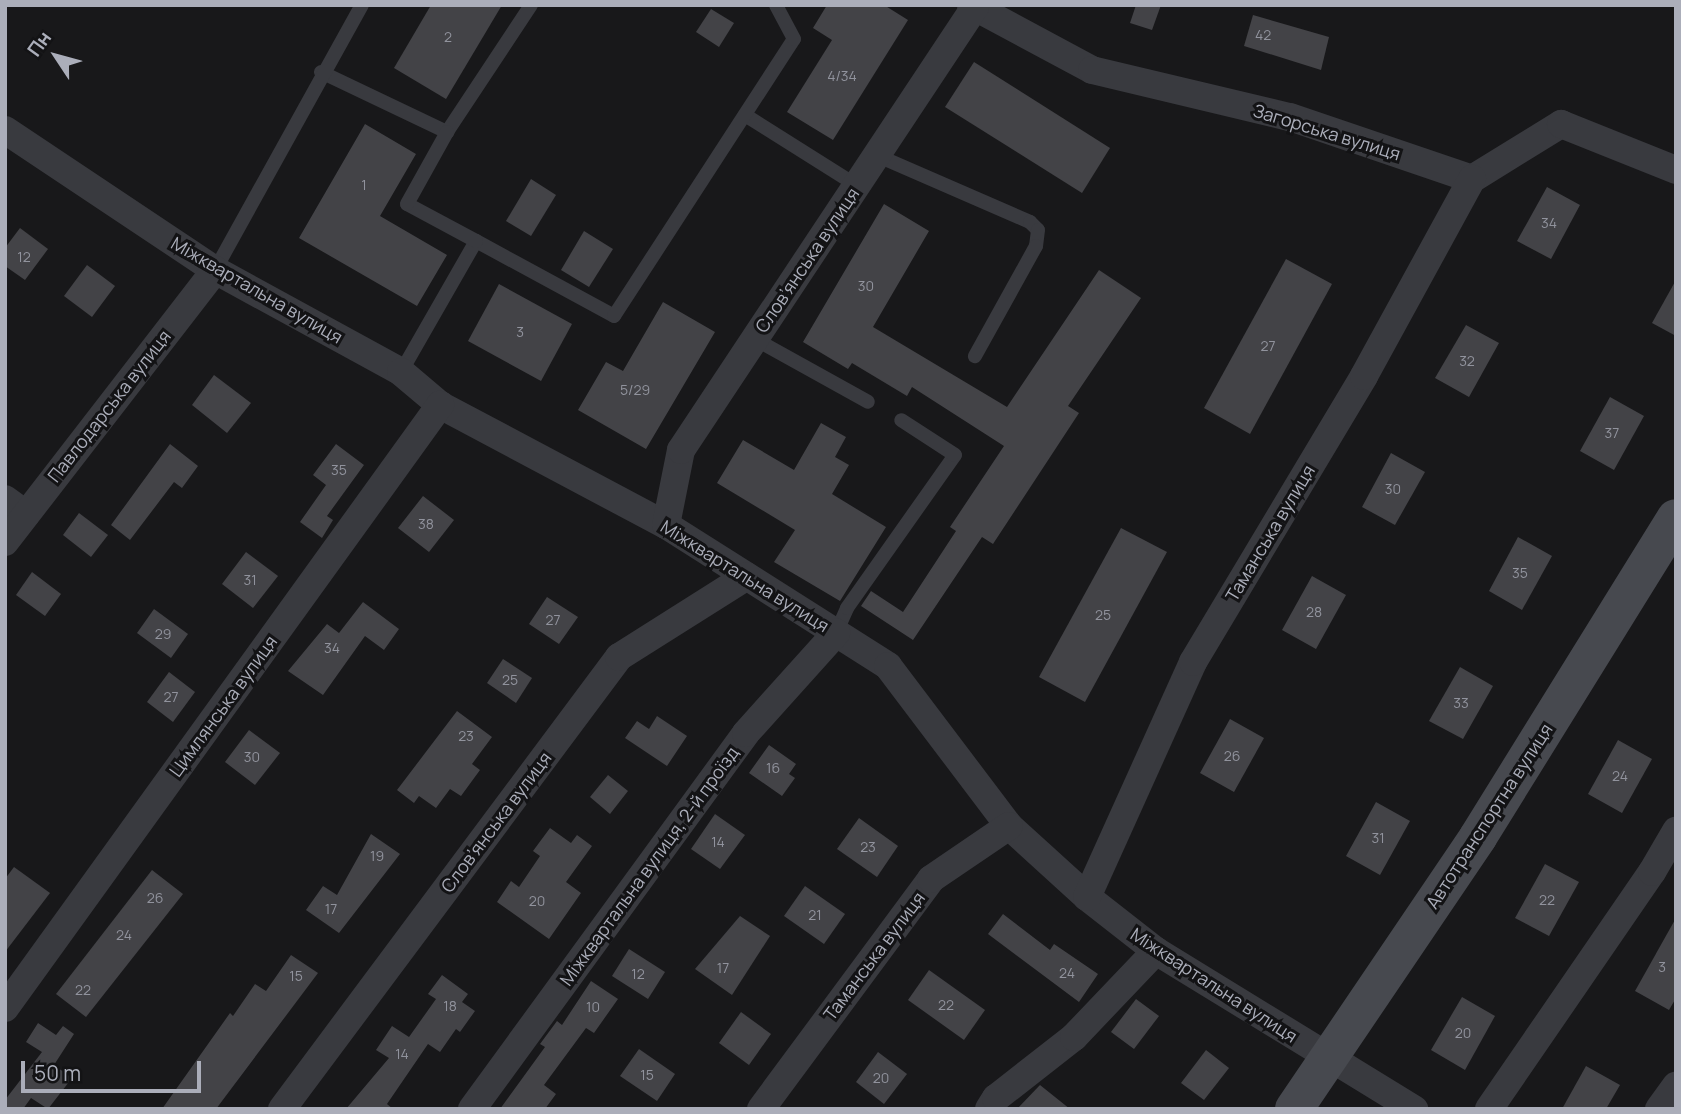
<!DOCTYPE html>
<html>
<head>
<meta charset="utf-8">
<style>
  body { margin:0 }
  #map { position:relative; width:1681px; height:1114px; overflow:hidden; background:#18181a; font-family:Manrope,sans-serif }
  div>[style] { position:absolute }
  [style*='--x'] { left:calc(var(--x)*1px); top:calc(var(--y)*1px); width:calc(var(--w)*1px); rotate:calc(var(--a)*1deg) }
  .building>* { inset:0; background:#434347 }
  .service>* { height:14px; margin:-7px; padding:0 7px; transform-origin:7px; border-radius:7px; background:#393a3f }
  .minor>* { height:28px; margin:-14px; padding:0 14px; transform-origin:14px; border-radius:14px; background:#393a3f }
  .secondary>* { height:38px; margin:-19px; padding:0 19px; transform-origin:19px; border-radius:19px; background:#47494f }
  span { translate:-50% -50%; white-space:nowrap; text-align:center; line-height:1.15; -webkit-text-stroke:6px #131315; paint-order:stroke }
  .number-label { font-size:14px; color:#91939d }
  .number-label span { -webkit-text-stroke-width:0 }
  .street-label { font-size:18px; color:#abaeba }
  .frame { position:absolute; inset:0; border:7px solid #abaeba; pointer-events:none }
  .north { position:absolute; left:21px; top:21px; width:70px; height:70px; -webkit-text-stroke:5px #131315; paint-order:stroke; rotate:306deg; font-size:19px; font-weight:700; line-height:28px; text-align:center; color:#abaeba }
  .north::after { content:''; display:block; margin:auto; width:24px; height:32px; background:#abaeba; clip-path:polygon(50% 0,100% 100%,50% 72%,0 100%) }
  .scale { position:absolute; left:21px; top:1061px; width:180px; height:32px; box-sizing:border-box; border:4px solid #abaeba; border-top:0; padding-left:9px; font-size:21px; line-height:24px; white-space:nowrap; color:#abaeba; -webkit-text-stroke:5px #131315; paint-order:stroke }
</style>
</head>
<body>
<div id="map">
  <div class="building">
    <div style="clip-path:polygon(431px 5px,502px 5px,446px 99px,394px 68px)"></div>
    <div style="clip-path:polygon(827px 5px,884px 5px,908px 20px,833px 140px,787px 112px,832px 40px,813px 28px)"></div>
    <div style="clip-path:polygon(1136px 5px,1161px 5px,1152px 30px,1130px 23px)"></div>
    <div style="clip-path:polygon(711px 9px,734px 23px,719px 47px,696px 32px)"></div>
    <div style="clip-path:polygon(1253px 15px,1329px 37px,1321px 70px,1244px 46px)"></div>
    <div style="clip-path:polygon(974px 62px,1110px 148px,1082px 193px,945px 107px)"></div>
    <div style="clip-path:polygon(365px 124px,416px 154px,380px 216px,447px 255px,417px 306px,299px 238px)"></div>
    <div style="clip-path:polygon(531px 179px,556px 195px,531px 236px,506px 221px)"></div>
    <div style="clip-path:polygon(1547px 187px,1580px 205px,1551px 259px,1517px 241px)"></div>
    <div style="clip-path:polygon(884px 204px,929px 231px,873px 327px,1007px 407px,1099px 270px,1141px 298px,1068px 406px,1079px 413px,993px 544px,982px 537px,913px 640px,861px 606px,871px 591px,903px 612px,956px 531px,950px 527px,1004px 446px,912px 387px,907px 396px,852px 363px,848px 369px,803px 342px)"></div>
    <div style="clip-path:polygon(20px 228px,48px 249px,25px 280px,5px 266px,5px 248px)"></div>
    <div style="clip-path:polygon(584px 231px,613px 249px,589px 287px,561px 270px)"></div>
    <div style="clip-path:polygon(1286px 259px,1332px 284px,1250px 434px,1204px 408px)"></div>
    <div style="clip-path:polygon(87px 265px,115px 286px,92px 317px,64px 296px)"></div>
    <div style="clip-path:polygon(1676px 280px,1676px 336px,1652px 323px)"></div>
    <div style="clip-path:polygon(499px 284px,572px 324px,541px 381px,468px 341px)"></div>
    <div style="clip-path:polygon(663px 302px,715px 332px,646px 449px,578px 410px,606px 362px,623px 371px)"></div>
    <div style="clip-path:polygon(1466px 325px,1499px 343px,1469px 397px,1435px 378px)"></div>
    <div style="clip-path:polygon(214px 375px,251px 403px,227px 433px,192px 405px)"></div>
    <div style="clip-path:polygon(1610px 397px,1644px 416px,1614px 470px,1580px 451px)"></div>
    <div style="clip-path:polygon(821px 423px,846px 437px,835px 457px,849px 465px,832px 494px,886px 527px,840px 601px,774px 562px,795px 530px,717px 483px,743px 440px,794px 470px)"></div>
    <div style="clip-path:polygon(170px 444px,198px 466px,182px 488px,174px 482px,130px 540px,111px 525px)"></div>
    <div style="clip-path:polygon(336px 444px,364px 465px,327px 516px,333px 520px,322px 538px,300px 522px,326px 485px,313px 475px)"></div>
    <div style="clip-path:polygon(1391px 453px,1425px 472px,1395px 525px,1362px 507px)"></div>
    <div style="clip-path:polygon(423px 496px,454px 520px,429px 552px,398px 528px)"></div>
    <div style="clip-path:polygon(79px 513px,108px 535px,91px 557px,63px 535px)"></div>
    <div style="clip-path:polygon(1121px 528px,1167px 552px,1085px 702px,1039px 677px)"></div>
    <div style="clip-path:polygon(1518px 537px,1552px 556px,1522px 610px,1489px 591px)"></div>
    <div style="clip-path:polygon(246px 552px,278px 576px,253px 608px,222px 584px)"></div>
    <div style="clip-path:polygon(32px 572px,61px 594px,45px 616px,16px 595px)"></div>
    <div style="clip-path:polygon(1312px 576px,1346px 595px,1316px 649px,1282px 630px)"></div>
    <div style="clip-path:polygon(547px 597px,578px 617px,559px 644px,529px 624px)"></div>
    <div style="clip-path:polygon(363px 602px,399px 629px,384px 650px,365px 636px,323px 695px,288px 671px,327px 624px,339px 633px)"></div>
    <div style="clip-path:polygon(154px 609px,188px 634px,171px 658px,137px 633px)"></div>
    <div style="clip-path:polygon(503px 659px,532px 678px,516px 703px,487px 683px)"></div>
    <div style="clip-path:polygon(1460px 667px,1493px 686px,1463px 739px,1429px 721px)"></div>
    <div style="clip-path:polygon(169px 672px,195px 692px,173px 722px,147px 702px)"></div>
    <div style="clip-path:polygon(457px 711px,492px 737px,472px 764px,480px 770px,461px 796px,450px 789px,436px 808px,419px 796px,414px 803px,397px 790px)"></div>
    <div style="clip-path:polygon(657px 716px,687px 736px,667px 766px,625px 738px,637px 721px,649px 729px)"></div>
    <div style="clip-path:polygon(1230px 719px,1264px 738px,1234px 792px,1200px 773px)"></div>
    <div style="clip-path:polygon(249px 730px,280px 753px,255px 785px,225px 762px)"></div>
    <div style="clip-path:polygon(1618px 740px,1652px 759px,1622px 813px,1588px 794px)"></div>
    <div style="clip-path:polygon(769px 745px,796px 764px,789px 774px,795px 778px,782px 796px,749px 773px)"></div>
    <div style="clip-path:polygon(608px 775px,628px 791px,610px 814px,590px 797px)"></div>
    <div style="clip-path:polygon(1376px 802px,1410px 821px,1380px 875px,1346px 856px)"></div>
    <div style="clip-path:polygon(715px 814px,745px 835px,720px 869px,691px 849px)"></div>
    <div style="clip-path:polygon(859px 818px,898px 846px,877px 877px,837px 849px)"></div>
    <div style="clip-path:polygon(550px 828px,571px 843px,577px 835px,592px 846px,566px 882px,581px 893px,549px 939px,497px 902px,511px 881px,519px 887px,540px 856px,533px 851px)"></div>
    <div style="clip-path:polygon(371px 834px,400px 854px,339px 933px,306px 910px,323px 886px,337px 895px)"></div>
    <div style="clip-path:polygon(1545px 864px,1579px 882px,1549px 936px,1515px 918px)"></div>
    <div style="clip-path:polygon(14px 867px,50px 893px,5px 952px,5px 879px)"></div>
    <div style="clip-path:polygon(152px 870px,183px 894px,86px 1017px,56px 994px)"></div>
    <div style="clip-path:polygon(805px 886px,845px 914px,824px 944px,784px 916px)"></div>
    <div style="clip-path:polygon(1003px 914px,1050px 950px,1054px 944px,1098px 974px,1079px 1002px,988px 934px)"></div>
    <div style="clip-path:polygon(740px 916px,770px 936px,732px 995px,695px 969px)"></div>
    <div style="clip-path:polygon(1676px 918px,1676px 998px,1669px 1010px,1635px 991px)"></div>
    <div style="clip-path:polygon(629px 949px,665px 972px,648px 999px,612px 976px)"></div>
    <div style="clip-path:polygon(291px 955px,318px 973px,216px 1109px,162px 1109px,230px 1013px,233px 1016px,255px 984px,266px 991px)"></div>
    <div style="clip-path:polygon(929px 970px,985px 1010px,964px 1040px,908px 1000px)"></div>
    <div style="clip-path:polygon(442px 975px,468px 994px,462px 1002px,475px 1011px,460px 1032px,456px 1029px,440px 1052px,428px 1044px,387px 1104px,393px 1109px,346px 1109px,389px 1058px,376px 1050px,392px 1026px,409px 1037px,436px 999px,428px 994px)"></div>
    <div style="clip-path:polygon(591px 981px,618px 999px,594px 1033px,586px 1028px,544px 1085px,556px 1094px,545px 1109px,500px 1109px,545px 1047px,540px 1044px,557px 1021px,562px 1025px)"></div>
    <div style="clip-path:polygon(1462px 997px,1495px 1016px,1465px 1070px,1431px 1050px)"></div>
    <div style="clip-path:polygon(1136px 999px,1159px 1016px,1134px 1049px,1111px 1032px)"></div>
    <div style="clip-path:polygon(741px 1012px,771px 1034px,749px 1065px,719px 1043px)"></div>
    <div style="clip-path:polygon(38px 1023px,56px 1035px,63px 1026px,74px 1034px,54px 1065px,72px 1078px,48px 1109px,31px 1098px,23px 1109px,5px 1109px,5px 1100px,42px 1052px,26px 1042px)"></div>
    <div style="clip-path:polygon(639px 1049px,675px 1074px,657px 1101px,620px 1076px)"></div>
    <div style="clip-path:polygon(1206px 1050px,1229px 1068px,1204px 1100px,1181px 1083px)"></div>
    <div style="clip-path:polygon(878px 1052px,907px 1074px,884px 1104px,856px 1082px)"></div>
    <div style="clip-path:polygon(1586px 1066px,1620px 1085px,1606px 1109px,1562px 1109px)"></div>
    <div style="clip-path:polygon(1040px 1085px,1070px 1109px,1017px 1109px)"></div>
  </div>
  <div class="service">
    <div style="--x:321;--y:72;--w:140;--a:25.5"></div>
    <div style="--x:447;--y:132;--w:152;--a:-56.5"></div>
    <div style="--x:745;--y:115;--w:131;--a:32.2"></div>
    <div style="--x:876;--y:155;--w:168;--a:23.5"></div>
    <div style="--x:1030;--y:222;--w:11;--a:45"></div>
    <div style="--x:1038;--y:230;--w:16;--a:97"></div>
    <div style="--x:1036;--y:246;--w:126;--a:119"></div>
    <div style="--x:476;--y:241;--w:157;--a:28.5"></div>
    <div style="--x:614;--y:316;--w:330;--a:-57"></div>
    <div style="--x:794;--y:39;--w:38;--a:-118"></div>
    <div style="--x:215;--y:270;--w:303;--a:-61"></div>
    <div style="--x:755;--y:339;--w:129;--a:29.1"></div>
    <div style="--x:401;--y:372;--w:151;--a:-60.2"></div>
    <div style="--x:476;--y:241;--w:78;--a:-151.8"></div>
    <div style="--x:407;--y:204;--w:82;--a:-60.9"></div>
    <div style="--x:836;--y:633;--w:27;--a:-66"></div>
    <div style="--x:847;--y:608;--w:187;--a:-54.8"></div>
    <div style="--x:955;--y:455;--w:64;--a:-147.1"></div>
  </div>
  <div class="minor">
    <div style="--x:971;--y:5;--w:137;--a:28.2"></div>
    <div style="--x:1092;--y:70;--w:204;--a:13.4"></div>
    <div style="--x:1290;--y:117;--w:192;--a:18.8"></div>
    <div style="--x:1472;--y:179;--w:105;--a:-31.7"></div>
    <div style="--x:1561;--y:124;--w:124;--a:21.8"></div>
    <div style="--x:5;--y:130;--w:252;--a:33.7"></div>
    <div style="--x:215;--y:270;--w:212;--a:28.7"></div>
    <div style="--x:401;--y:372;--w:51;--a:40.2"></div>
    <div style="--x:440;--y:405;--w:256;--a:28"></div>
    <div style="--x:666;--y:525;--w:263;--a:32.4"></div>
    <div style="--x:888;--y:666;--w:201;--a:52.9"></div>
    <div style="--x:1009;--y:826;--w:105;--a:42.3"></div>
    <div style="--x:1087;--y:897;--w:88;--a:38"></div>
    <div style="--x:1156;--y:951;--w:303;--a:31.5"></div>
    <div style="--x:5;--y:499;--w:26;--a:36"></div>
    <div style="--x:666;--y:525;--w:76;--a:-78.7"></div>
    <div style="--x:681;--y:450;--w:532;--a:-56.43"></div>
    <div style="--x:5;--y:542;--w:344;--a:-52.3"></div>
    <div style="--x:1087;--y:897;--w:258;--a:-65.7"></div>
    <div style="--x:1193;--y:662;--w:333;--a:-59.1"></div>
    <div style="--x:1364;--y:376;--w:225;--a:-61.3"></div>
    <div style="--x:5;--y:1008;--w:744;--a:-54.19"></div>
    <div style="--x:282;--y:1109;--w:564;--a:-53.29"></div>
    <div style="--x:619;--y:657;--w:151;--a:-32.3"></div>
    <div style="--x:472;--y:1109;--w:465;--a:-53.9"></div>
    <div style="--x:746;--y:733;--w:135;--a:-48"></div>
    <div style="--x:761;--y:1109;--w:286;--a:-53.5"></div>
    <div style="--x:931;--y:879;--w:94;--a:-34.2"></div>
    <div style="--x:989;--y:1109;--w:13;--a:-58"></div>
    <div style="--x:996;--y:1098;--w:99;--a:-38"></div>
    <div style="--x:1074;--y:1037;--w:119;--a:-46.4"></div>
    <div style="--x:1489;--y:1109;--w:288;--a:-55.5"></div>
    <div style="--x:1652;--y:872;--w:48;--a:-59.7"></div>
    <div style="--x:1659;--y:1109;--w:29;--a:-54"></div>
  </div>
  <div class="secondary">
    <div style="--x:1294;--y:1109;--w:328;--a:-55.9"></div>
    <div style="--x:1478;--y:837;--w:375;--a:-58.2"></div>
  </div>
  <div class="number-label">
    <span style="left:1263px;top:35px">42</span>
    <span style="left:448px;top:37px">2</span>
    <span style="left:842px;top:76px">4/34</span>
    <span style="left:364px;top:185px">1</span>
    <span style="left:1549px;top:223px">34</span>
    <span style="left:24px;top:257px">12</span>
    <span style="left:866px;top:286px">30</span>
    <span style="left:520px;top:332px">3</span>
    <span style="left:1268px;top:346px">27</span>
    <span style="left:1467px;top:361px">32</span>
    <span style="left:635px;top:390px">5/29</span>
    <span style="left:1612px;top:433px">37</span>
    <span style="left:339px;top:470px">35</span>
    <span style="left:1393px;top:489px">30</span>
    <span style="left:426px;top:524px">38</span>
    <span style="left:1520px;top:573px">35</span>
    <span style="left:250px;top:580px">31</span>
    <span style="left:1314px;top:612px">28</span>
    <span style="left:1103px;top:615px">25</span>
    <span style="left:553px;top:620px">27</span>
    <span style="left:163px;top:634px">29</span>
    <span style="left:332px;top:648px">34</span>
    <span style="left:510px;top:680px">25</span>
    <span style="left:171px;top:697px">27</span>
    <span style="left:1461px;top:703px">33</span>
    <span style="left:466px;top:736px">23</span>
    <span style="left:1232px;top:756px">26</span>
    <span style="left:252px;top:757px">30</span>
    <span style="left:773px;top:768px">16</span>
    <span style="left:1620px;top:776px">24</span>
    <span style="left:1378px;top:838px">31</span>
    <span style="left:718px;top:842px">14</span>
    <span style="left:868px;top:847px">23</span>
    <span style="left:377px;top:856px">19</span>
    <span style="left:155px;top:898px">26</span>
    <span style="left:1547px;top:900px">22</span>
    <span style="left:537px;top:901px">20</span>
    <span style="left:331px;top:909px">17</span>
    <span style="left:815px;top:915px">21</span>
    <span style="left:124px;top:935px">24</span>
    <span style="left:1662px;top:967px">3</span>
    <span style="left:723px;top:968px">17</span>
    <span style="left:1067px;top:973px">24</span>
    <span style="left:638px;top:974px">12</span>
    <span style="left:296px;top:976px">15</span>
    <span style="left:83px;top:990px">22</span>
    <span style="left:946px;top:1005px">22</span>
    <span style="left:450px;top:1006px">18</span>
    <span style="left:593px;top:1007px">10</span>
    <span style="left:1463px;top:1033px">20</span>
    <span style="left:402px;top:1054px">14</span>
    <span style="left:647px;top:1075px">15</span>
    <span style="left:881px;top:1078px">20</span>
  </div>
  <div class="street-label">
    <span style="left:1327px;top:132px;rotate:17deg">Загорська вулиця</span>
    <span style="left:807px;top:260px;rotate:-56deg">Слов’янська вулиця</span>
    <span style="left:257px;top:290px;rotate:30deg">Міжквартальна вулиця</span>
    <span style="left:109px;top:406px;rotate:-52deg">Павлодарська вулиця</span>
    <span style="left:1270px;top:533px;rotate:-59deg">Таманська вулиця</span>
    <span style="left:745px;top:576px;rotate:32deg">Міжквартальна вулиця</span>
    <span style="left:223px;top:706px;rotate:-54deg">Цимлянська вулиця</span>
    <span style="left:1489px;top:816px;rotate:-57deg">Автотранспортна вулиця</span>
    <span style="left:496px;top:822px;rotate:-53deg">Слов’янська вулиця</span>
    <span style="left:649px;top:866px;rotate:-54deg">Міжквартальна вулиця, 2-й проїзд</span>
    <span style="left:874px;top:956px;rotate:-53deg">Таманська вулиця</span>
    <span style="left:1214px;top:985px;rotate:33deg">Міжквартальна вулиця</span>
  </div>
  <div class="frame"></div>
  <div class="north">Пн</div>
  <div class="scale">50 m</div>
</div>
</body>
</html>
